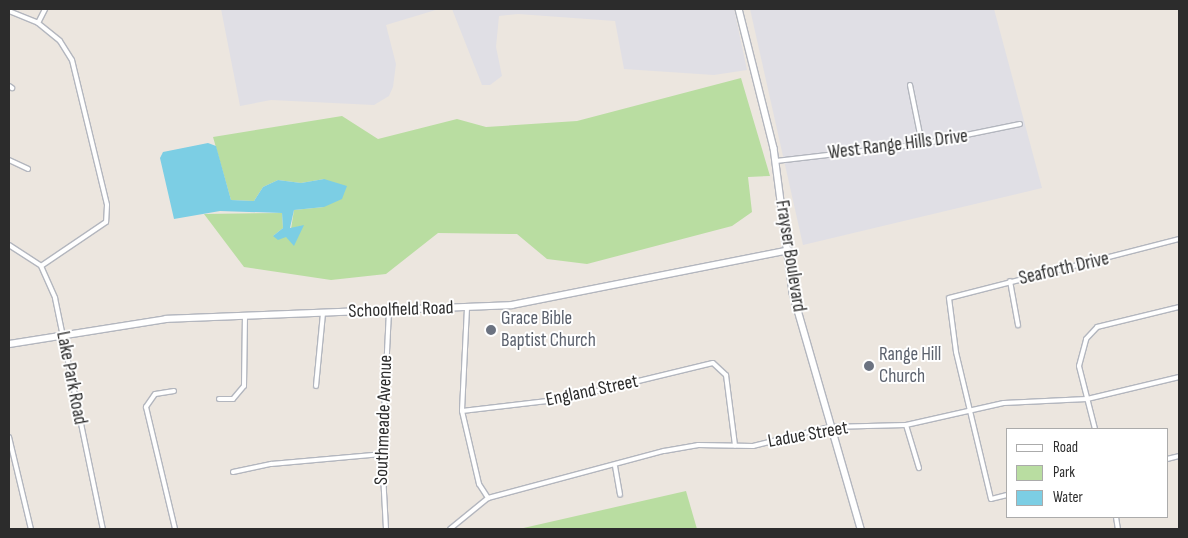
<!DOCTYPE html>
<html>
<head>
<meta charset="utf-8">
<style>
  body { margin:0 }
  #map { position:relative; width:1188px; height:538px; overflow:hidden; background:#ece6df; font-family:"Sofia Sans Condensed",sans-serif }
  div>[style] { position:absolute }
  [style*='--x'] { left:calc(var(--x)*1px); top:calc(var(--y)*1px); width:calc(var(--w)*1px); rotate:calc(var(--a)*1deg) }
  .industrial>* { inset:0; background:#e0dfe5 }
  .green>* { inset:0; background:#b9dda1 }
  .water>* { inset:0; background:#7ccee4 }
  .roads { filter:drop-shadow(1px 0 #b3b6be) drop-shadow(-1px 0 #b3b6be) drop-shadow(0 1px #b3b6be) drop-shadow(0 -1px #b3b6be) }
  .street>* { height:4px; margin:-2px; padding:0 2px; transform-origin:2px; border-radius:2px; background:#fff }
  .secondary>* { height:5.5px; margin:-2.75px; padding:0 2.75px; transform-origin:2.75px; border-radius:2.75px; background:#fff }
  .dots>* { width:14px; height:14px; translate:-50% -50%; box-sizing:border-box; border:2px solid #fff; border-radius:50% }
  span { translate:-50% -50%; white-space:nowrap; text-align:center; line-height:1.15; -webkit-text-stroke:4px #fff; paint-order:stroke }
  .street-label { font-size:19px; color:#2c2c2c }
  .worship-label { font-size:19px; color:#5b616d }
  .left { translate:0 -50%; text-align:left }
  .frame { position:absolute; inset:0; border:10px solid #2c2c2c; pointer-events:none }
  .legend { position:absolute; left:1006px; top:428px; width:162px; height:90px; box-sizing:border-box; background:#fff; border:1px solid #ababab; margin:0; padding:6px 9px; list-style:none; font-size:15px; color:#2c2c2c }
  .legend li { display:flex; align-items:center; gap:10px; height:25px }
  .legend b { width:25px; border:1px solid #ababab }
</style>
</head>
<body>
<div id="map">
  <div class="industrial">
    <div style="clip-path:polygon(221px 9px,439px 9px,386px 25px,396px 64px,393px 87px,389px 96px,374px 105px,271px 100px,240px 106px)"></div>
    <div style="clip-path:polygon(452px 9px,734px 9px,747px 70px,714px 75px,624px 69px,615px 21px,518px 14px,499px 16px,496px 47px,502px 76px,490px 85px,482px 85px)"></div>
    <div style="clip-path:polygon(750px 9px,994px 9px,1042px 188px,803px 245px)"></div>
  </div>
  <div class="green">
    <div style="clip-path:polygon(741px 78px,770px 176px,748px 177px,752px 212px,732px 226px,587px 264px,547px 259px,517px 234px,438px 233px,386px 274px,331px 280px,244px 267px,204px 214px,282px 213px,283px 228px,273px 236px,303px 225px,291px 229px,294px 210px,324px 207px,324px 179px,301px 183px,278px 180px,263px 187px,254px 201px,231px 200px,213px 137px,342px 116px,378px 139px,457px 119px,486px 127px,577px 121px)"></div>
    <div style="clip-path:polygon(686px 491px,697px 529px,519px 529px)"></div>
  </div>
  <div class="water">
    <div style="clip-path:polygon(208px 143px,216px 146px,231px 200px,254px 201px,263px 187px,278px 180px,301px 183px,324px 179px,347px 186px,342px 199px,324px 207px,294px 210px,290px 228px,304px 225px,294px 246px,286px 237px,278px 240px,273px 236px,283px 228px,282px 213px,220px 211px,174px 219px,160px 158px,163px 152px)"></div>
  </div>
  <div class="roads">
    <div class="street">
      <div style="--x:9;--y:11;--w:31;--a:22"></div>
      <div style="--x:38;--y:23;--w:28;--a:39"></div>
      <div style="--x:60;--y:41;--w:22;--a:58"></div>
      <div style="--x:72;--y:60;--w:149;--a:76.4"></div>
      <div style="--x:107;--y:205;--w:17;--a:93"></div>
      <div style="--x:106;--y:222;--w:78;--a:145.9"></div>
      <div style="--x:38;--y:23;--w:16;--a:-63"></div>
      <div style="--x:910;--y:85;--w:60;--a:78.5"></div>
      <div style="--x:9;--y:86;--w:4;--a:34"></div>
      <div style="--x:9;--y:160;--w:21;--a:25"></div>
      <div style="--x:776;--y:161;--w:147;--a:-6.6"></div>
      <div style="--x:922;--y:144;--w:100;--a:-11.5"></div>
      <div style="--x:9;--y:245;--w:38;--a:33"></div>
      <div style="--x:41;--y:266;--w:35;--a:66"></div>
      <div style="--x:55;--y:298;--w:236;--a:78.3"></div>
      <div style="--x:1010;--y:281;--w:45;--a:79.7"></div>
      <div style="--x:467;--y:308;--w:103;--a:92.8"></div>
      <div style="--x:462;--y:411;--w:75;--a:76.9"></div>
      <div style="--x:479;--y:484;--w:17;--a:57"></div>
      <div style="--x:316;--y:386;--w:73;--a:-84.5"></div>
      <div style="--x:174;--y:391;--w:19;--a:171"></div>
      <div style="--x:155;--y:394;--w:16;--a:125"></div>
      <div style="--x:146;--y:407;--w:125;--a:76.6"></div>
      <div style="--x:219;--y:399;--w:14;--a:0"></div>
      <div style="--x:233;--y:399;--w:17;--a:-50"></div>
      <div style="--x:244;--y:386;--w:69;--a:-89.2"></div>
      <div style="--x:462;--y:411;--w:103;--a:-6.7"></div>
      <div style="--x:564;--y:399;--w:153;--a:-13.6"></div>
      <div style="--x:713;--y:363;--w:18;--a:43"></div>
      <div style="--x:726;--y:375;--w:71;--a:82.7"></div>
      <div style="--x:906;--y:425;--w:45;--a:73.2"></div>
      <div style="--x:1095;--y:429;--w:65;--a:-104.3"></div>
      <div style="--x:1079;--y:366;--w:28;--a:-75"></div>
      <div style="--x:1086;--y:339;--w:16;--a:-47"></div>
      <div style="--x:1097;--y:327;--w:84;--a:-13.7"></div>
      <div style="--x:9;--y:437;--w:95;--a:76.6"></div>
      <div style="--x:1167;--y:459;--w:12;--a:-14"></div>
      <div style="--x:615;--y:466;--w:29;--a:80"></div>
      <div style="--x:233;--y:472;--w:39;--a:-12"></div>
      <div style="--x:271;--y:464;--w:111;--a:-5.1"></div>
      <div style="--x:1007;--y:495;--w:16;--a:166"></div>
      <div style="--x:991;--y:499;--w:151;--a:-103.4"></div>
      <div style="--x:956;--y:352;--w:54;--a:-97.4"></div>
      <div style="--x:949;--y:298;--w:237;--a:-14.4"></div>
      <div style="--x:1116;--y:517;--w:12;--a:81"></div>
      <div style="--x:386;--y:529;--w:75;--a:-93.1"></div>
      <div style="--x:382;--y:454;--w:144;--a:-87.2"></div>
      <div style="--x:450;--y:529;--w:49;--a:-39.2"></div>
      <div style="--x:488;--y:498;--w:182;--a:-15"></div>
      <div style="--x:664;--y:451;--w:35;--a:-10"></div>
      <div style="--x:698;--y:445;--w:55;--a:1"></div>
      <div style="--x:753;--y:446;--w:78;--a:-14"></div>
      <div style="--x:829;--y:427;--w:77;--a:-1.5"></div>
      <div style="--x:906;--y:425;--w:100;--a:-12.7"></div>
      <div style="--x:1004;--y:403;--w:83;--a:-2.8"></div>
      <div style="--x:1087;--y:399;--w:95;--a:-13.4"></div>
    </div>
    <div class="secondary">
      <div style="--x:739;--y:9;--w:143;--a:75.9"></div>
      <div style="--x:774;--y:148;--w:146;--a:82.5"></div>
      <div style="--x:793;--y:293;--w:246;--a:73.9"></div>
      <div style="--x:9;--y:344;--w:159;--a:-9"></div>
      <div style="--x:166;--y:319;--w:346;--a:-2.3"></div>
      <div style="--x:512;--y:305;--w:282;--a:-11.2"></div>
    </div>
  </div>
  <div class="dots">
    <div style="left:491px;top:330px;background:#6b7280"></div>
    <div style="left:869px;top:366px;background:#6b7280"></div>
  </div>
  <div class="street-label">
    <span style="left:898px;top:145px;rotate:-7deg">West Range Hills Drive</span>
    <span style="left:790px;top:256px;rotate:81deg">Frayser Boulevard</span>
    <span style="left:1064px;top:269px;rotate:-13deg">Seaforth Drive</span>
    <span style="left:401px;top:310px;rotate:-2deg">Schoolfield Road</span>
    <span style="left:71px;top:378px;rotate:79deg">Lake Park Road</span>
    <span style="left:592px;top:391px;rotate:-12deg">England Street</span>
    <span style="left:384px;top:420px;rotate:-88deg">Southmeade Avenue</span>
    <span style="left:808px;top:435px;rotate:-10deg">Ladue Street</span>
  </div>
  <div class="worship-label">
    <span class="left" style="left:501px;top:330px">Grace Bible<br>Baptist Church</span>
    <span class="left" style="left:879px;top:366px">Range Hill<br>Church</span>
  </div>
  <div class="frame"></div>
  <ul class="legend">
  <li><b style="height:6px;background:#fff"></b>Road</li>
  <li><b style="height:14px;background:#b9dda1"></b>Park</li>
  <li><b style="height:14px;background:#7ccee4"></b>Water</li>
  </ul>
</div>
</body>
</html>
